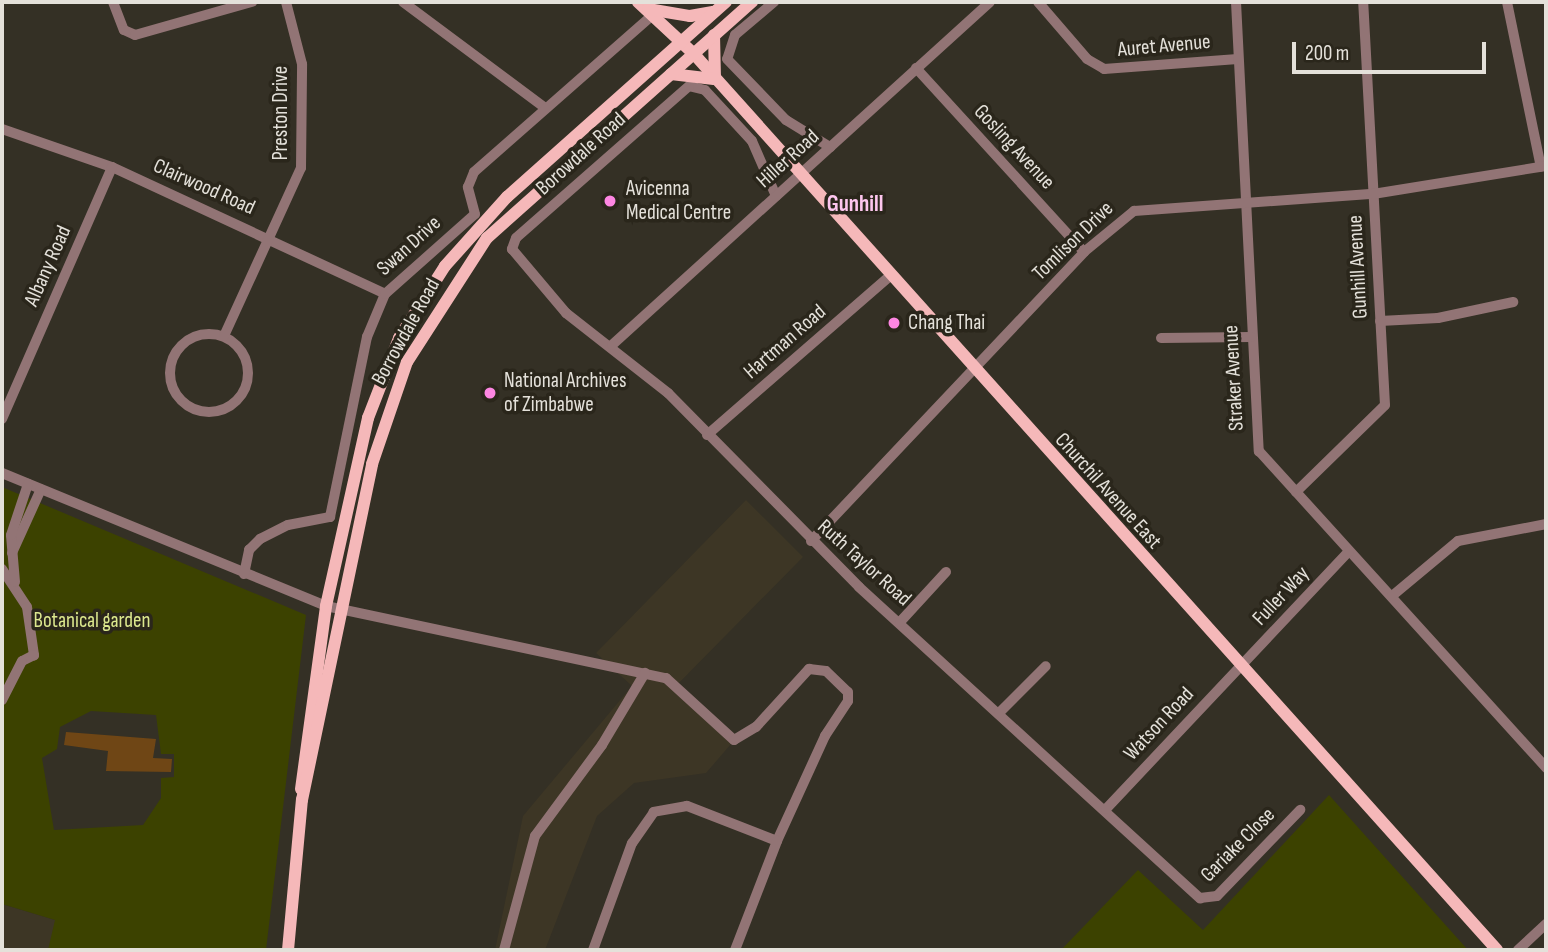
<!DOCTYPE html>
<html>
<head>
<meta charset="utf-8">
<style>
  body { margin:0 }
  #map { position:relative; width:1548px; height:952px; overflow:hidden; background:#343025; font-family:"Sofia Sans Condensed",sans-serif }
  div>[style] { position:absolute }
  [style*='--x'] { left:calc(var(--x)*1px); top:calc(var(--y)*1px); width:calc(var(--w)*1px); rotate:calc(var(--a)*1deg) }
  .built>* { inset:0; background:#3d3625 }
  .green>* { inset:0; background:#3c4200 }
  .building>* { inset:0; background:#6f4615 }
  .minor>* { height:10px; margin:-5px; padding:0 5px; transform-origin:5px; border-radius:5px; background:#927475 }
  .minor>.ring { margin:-5px; padding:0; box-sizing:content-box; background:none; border:10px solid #927475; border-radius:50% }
  .major>* { height:12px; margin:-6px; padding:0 6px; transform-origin:6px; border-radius:6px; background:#f5b8b9 }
  .dots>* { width:19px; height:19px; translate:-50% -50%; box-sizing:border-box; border:4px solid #2a261b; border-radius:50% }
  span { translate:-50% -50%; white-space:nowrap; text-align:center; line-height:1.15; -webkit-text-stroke:7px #2a261b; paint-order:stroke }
  .street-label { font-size:21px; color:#e4e1da }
  .poi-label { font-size:21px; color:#e4e1da }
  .left { translate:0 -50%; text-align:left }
  .park-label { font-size:21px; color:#dce88e }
  .neighbourhood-label { font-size:23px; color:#fdc6ee; font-weight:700 }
  .frame { position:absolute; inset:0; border:4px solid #e4e1da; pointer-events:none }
  .scale { position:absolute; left:1292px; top:42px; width:194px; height:32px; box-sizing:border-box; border:4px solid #e4e1da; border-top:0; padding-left:9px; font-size:21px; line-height:24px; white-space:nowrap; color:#e4e1da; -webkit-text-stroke:5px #2a261b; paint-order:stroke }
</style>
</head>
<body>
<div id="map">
  <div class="built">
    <div style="clip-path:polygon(746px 500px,803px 557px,673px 689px,731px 744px,706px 773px,634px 783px,597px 816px,545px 950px,495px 950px,523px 816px,632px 686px,596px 653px)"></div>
    <div style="clip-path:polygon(2px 904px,55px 920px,91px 950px,2px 950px)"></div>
  </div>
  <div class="green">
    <div style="clip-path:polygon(evenodd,2px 487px,306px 615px,266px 950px,48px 950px,55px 920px,2px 904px,2px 487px,91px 711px,156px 715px,161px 754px,174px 754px,174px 777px,161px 778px,161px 798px,143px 825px,54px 830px,42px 758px,57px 749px,60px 727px,91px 711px)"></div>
    <div style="clip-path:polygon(1329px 795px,1468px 950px,1061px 950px,1138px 870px,1203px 930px)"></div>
  </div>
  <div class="building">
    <div style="clip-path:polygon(66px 732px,156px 739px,153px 758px,172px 759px,171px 772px,106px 771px,108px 751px,64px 745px)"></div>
  </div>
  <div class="minor">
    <div style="--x:113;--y:2;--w:30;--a:69"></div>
    <div style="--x:124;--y:30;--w:12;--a:24"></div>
    <div style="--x:135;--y:35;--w:122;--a:-15.8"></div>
    <div style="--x:403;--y:2;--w:177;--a:36.7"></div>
    <div style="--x:774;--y:2;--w:51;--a:139.8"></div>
    <div style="--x:735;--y:35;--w:25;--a:108"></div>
    <div style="--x:727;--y:59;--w:85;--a:46"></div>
    <div style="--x:786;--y:120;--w:52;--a:31.5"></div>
    <div style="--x:1038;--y:2;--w:75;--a:49.3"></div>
    <div style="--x:1087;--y:59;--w:20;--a:30"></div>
    <div style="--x:1104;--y:69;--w:134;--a:-4.3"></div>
    <div style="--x:1236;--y:2;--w:450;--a:87.1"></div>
    <div style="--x:1259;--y:451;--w:428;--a:47.8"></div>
    <div style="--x:1507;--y:2;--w:168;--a:78.4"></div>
    <div style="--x:916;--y:68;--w:249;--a:47.6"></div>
    <div style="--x:2;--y:129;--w:116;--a:19.1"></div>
    <div style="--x:112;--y:167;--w:301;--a:24.9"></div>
    <div style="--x:776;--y:196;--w:60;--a:-113.6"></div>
    <div style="--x:752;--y:141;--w:69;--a:-132.7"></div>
    <div style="--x:705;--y:90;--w:16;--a:-166"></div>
    <div style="--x:689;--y:86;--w:230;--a:138.7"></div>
    <div style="--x:516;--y:238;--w:12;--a:110"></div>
    <div style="--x:512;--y:249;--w:84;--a:49.8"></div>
    <div style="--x:566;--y:313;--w:130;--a:38.1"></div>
    <div style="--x:668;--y:393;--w:272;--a:45.4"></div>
    <div style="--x:859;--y:587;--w:462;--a:42.4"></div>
    <div style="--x:1200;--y:898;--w:17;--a:-7"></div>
    <div style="--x:1217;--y:896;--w:120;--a:-46"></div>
    <div style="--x:1380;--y:321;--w:58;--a:-3"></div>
    <div style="--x:1438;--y:318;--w:77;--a:-12"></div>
    <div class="ring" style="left:170px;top:334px;width:68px;height:68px"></div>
    <div style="--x:224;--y:336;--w:185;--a:-65.4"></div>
    <div style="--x:301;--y:168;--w:104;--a:-89.4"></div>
    <div style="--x:302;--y:64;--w:64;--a:-104.5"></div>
    <div style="--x:1161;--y:338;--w:90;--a:-0.6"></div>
    <div style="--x:612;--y:345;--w:510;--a:-42.22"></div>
    <div style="--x:2;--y:419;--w:275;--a:-66.4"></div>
    <div style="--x:707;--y:435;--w:241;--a:-41"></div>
    <div style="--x:2;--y:473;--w:350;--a:22.3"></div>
    <div style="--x:326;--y:606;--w:348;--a:12"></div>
    <div style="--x:666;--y:678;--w:92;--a:42.4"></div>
    <div style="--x:734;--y:740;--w:26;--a:-31"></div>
    <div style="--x:756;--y:727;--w:79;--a:-47.6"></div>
    <div style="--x:809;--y:669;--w:17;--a:7"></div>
    <div style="--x:826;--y:671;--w:30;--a:44"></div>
    <div style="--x:848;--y:692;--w:9;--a:90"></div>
    <div style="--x:848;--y:701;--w:42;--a:123.3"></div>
    <div style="--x:825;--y:736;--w:115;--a:114.6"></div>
    <div style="--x:777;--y:841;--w:97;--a:-158.7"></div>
    <div style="--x:687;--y:806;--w:34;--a:170"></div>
    <div style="--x:654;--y:812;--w:38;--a:125"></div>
    <div style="--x:632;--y:843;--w:114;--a:110"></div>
    <div style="--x:1296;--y:492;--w:124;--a:-44.3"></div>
    <div style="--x:1385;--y:405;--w:404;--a:-93.1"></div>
    <div style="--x:811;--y:541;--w:398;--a:-46.6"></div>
    <div style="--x:1084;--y:252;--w:65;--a:-39.4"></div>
    <div style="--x:1134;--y:211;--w:240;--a:-4.1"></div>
    <div style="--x:1373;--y:194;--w:175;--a:-9.2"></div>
    <div style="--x:12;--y:553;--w:70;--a:-65.6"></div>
    <div style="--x:2;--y:569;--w:45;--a:56.7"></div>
    <div style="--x:27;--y:607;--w:49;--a:81.7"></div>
    <div style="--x:34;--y:655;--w:13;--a:153"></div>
    <div style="--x:22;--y:661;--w:44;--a:117.1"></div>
    <div style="--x:244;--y:574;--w:25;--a:-78"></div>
    <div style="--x:249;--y:550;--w:16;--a:-45"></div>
    <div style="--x:260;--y:539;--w:31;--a:-27"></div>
    <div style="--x:288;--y:525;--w:43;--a:-10.8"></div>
    <div style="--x:330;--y:517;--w:184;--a:-78.4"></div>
    <div style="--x:367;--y:337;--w:47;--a:-67.3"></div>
    <div style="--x:385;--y:294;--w:120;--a:-41.6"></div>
    <div style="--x:475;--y:214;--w:28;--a:-105"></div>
    <div style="--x:468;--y:187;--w:16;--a:-68"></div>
    <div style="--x:474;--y:172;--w:240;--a:-41.3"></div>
    <div style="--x:15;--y:582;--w:47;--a:-94.9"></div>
    <div style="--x:11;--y:535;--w:54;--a:-71.6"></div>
    <div style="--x:1392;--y:596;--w:86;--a:-39.8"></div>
    <div style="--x:1458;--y:541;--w:90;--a:-10.9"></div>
    <div style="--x:900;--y:622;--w:68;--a:-47.4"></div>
    <div style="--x:999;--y:713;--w:66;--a:-45"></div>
    <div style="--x:1106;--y:809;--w:354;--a:-46.7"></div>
    <div style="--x:504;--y:950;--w:118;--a:-74.8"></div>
    <div style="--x:535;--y:836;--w:113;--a:-53.6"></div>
    <div style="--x:602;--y:745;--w:84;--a:-59.2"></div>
    <div style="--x:735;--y:950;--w:117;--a:-68.9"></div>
    <div style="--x:1518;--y:950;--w:38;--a:-43"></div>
  </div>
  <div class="major">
    <div style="--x:638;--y:2;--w:76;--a:42.9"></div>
    <div style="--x:694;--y:54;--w:1203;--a:48.13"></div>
    <div style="--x:648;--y:9;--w:43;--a:9.5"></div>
    <div style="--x:690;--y:16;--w:23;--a:-10"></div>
    <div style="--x:714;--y:35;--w:44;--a:88.7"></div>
    <div style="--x:671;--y:74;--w:43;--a:6.6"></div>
    <div style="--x:301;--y:789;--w:185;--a:-82.2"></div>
    <div style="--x:326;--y:606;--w:193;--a:-77.4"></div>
    <div style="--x:368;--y:418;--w:86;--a:-68.8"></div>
    <div style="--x:399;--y:338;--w:85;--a:-57.4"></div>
    <div style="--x:445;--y:266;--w:93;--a:-48.1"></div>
    <div style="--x:507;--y:197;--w:293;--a:-41.7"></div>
    <div style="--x:288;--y:950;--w:151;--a:-84.7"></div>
    <div style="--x:302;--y:800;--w:343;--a:-78.2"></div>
    <div style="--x:372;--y:464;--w:108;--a:-71.1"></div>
    <div style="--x:407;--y:362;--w:148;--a:-57.2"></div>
    <div style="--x:487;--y:238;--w:355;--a:-41.7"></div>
  </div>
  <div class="dots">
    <div style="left:610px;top:201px;background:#fd86e2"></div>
    <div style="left:894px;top:323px;background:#fd86e2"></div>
    <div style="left:490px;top:393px;background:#fd86e2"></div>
  </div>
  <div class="street-label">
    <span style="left:1164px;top:46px;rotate:-5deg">Auret Avenue</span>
    <span style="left:281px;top:113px;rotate:-90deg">Preston Drive</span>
    <span style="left:1014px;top:147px;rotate:47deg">Gosling Avenue</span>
    <span style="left:581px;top:154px;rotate:-42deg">Borowdale Road</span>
    <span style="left:788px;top:159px;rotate:-42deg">Hiller Road</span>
    <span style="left:204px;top:187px;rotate:24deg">Clairwood Road</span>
    <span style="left:1073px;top:241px;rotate:-44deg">Tomlison Drive</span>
    <span style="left:409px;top:246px;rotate:-42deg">Swan Drive</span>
    <span style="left:48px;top:266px;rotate:-66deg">Albany Road</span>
    <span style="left:1358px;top:267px;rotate:-93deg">Gunhill Avenue</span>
    <span style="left:406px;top:332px;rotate:-61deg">Borrowdale Road</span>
    <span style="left:785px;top:342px;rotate:-41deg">Hartman Road</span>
    <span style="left:1234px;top:378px;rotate:-93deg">Straker Avenue</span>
    <span style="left:1108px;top:491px;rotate:48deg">Churchil Avenue East</span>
    <span style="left:864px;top:563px;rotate:42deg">Ruth Taylor Road</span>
    <span style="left:1281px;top:596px;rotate:-47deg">Fuller Way</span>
    <span style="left:1159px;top:724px;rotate:-47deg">Watson Road</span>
    <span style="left:1238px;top:845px;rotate:-45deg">Gariake Close</span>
  </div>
  <div class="poi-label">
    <span class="left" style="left:626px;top:201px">Avicenna<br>Medical Centre</span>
    <span class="left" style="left:908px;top:323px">Chang Thai</span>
    <span class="left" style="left:504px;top:393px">National Archives<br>of Zimbabwe</span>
  </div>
  <div class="park-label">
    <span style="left:92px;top:621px">Botanical garden</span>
  </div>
  <div class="neighbourhood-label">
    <span style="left:855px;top:204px">Gunhill</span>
  </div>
  <div class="frame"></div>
  <div class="scale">200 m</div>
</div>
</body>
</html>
